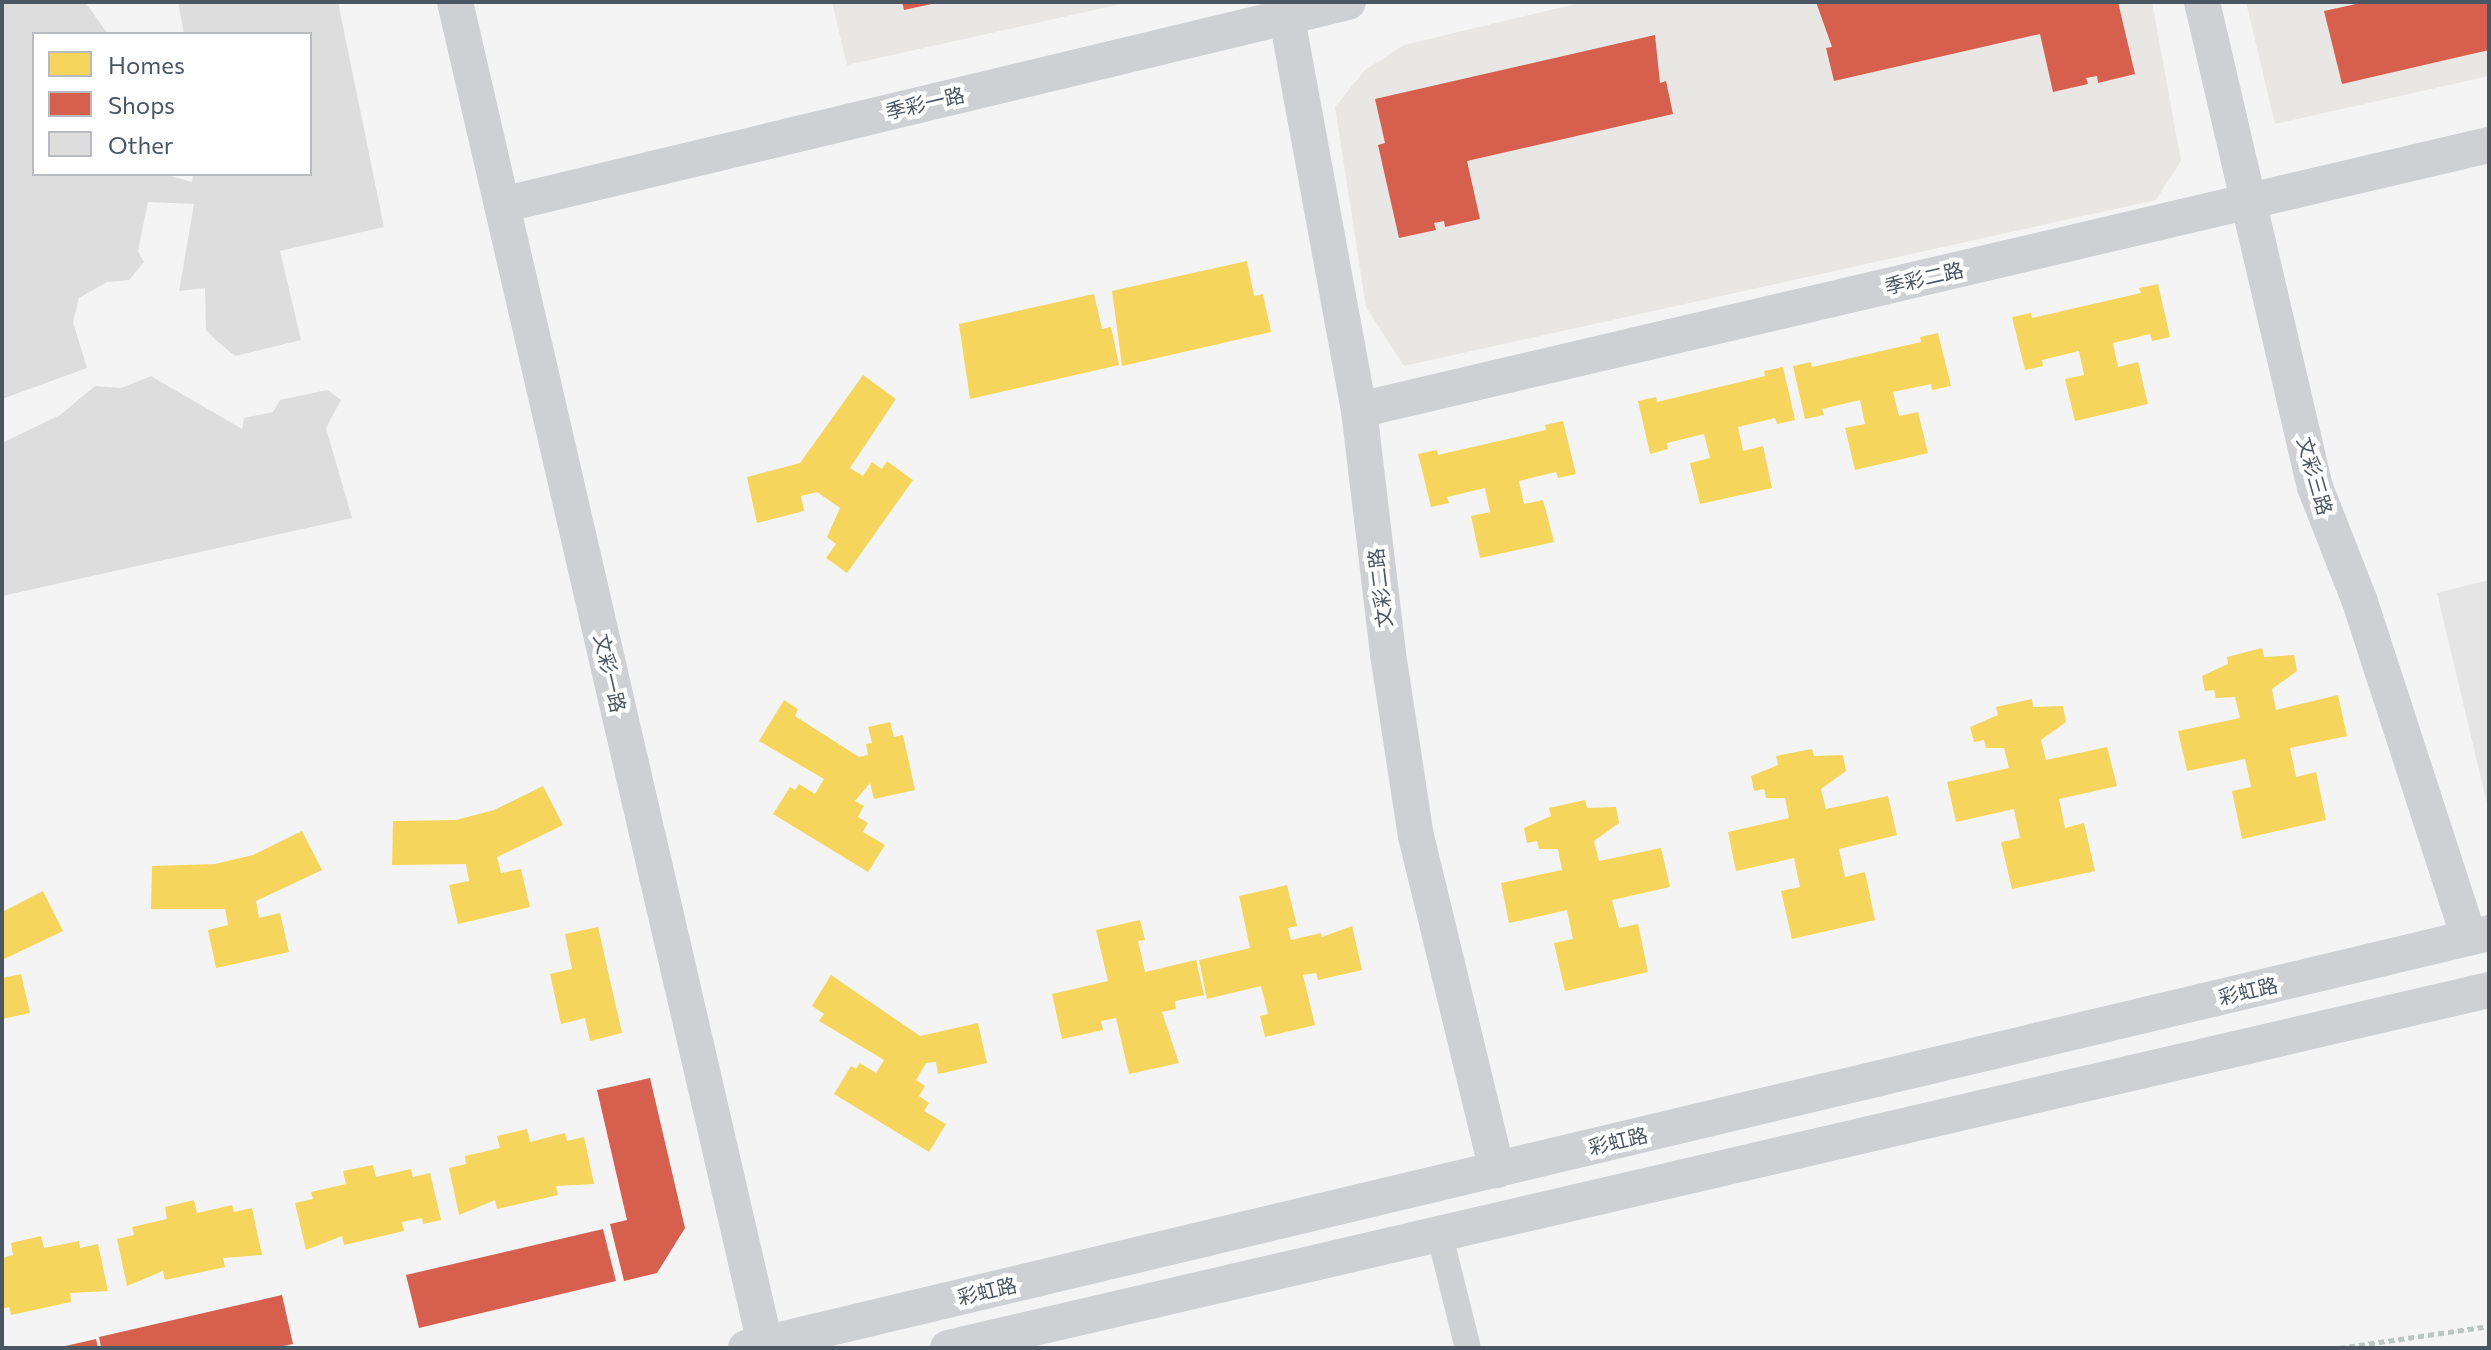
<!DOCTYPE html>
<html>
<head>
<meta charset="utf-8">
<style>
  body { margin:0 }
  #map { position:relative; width:2491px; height:1350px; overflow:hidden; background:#f4f4f4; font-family:Commissioner,"Noto Sans SC",sans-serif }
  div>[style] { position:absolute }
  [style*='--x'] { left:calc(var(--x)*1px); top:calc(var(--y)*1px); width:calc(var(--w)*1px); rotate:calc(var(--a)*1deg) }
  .commercial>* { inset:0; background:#e8e7e3 }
  .education>* { inset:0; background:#e6e5e6 }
  .homes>* { inset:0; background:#f6d55c }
  .shops>* { inset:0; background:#d6604d }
  .building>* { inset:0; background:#ddddde }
  .path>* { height:5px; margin-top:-2.5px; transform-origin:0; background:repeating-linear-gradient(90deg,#bcc7c4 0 6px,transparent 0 10px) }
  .street>* { height:26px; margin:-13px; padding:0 13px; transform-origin:13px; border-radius:13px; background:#ced0d2 }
  .secondary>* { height:36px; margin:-18px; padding:0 18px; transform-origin:18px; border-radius:18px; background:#ced0d4 }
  span { translate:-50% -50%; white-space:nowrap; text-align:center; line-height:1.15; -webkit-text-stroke:8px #fff; paint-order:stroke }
  .street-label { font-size:20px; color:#4a5661 }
  .frame { position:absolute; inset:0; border:4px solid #4a5661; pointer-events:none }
  .legend { position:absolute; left:32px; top:32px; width:280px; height:144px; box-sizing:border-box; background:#fff; border:2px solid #b7bbc0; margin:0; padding:10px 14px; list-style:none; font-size:24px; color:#4a5661 }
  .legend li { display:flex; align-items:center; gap:16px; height:40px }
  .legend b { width:40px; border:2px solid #b7bbc0 }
</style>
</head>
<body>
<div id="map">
  <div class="commercial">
    <div style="clip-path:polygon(832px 2px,1130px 2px,847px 65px)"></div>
    <div style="clip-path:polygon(1584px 2px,2152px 2px,2181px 161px,2156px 200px,1404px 366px,1366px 307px,1335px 107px,1365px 70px,1404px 45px)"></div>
    <div style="clip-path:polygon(2246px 2px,2489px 2px,2489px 76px,2275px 124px)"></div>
  </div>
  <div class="education">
    <div style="clip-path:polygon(2489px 580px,2489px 812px,2437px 593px)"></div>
  </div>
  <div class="homes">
    <div style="clip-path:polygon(1247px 261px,1254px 296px,1263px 294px,1271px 332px,1122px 366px,1112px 291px)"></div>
    <div style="clip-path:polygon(2158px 284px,2170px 337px,2152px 341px,2150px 334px,2113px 343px,2118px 367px,2138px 362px,2148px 404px,2075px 421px,2065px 379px,2084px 375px,2079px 351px,2042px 360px,2043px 366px,2025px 370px,2012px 317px,2031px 313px,2032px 318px,2141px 293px,2139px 288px)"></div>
    <div style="clip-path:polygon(1094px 294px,1102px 329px,1111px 327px,1119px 365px,970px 399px,959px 324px)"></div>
    <div style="clip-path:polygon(1938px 333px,1951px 386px,1932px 390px,1931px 384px,1893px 392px,1899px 416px,1918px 412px,1928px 453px,1855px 470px,1845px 428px,1865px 424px,1860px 400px,1822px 409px,1824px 415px,1805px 419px,1793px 366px,1811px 362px,1812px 367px,1921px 342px,1920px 337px)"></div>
    <div style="clip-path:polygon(1783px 367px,1795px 420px,1777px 424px,1775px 418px,1738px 427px,1743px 451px,1763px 446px,1772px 488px,1700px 504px,1690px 463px,1710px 458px,1704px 434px,1667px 443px,1668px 449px,1650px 454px,1638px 401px,1656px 397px,1657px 402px,1765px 376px,1764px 371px)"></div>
    <div style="clip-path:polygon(863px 375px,896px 399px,850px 468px,863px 476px,872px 462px,882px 469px,887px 461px,913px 480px,847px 573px,826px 558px,836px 544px,827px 537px,840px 508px,817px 492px,801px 496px,804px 511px,757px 523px,747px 477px,800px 463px)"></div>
    <div style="clip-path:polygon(1563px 421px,1576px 474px,1558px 478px,1556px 472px,1519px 481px,1524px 504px,1543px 500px,1554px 542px,1480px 558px,1471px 516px,1490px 512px,1485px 488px,1447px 497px,1449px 503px,1431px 507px,1418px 454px,1437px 450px,1438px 455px,1546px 430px,1545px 425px)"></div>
    <div style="clip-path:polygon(2262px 648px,2264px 657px,2294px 655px,2297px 671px,2272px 689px,2276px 710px,2338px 695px,2347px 736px,2290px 748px,2296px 777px,2316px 772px,2326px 820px,2242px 839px,2232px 791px,2251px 787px,2245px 759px,2187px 771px,2178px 731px,2240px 718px,2235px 697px,2216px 698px,2214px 690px,2205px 691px,2202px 676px,2228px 664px,2227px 657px)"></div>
    <div style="clip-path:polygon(2032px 699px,2033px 707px,2063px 706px,2066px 722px,2041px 740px,2046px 760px,2107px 747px,2117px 786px,2059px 799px,2065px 828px,2084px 823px,2095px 871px,2012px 889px,2001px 842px,2020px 838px,2014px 809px,1956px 822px,1947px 782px,2009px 768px,2004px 748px,1986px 748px,1984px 740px,1974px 742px,1970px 727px,1998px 715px,1996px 707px)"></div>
    <div style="clip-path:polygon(784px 700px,798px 709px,795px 716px,859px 757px,868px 755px,866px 744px,872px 743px,868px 727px,890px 722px,894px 737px,903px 735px,915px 790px,874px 799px,870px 783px,855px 801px,864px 806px,858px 817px,868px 823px,863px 832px,885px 845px,868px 872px,773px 814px,790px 787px,795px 790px,799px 784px,815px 794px,824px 779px,759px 741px)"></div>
    <div style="clip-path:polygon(1812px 749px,1814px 756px,1843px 755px,1846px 771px,1821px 789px,1826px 809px,1888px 796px,1897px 835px,1839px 849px,1845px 877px,1865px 872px,1875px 920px,1792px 939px,1781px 891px,1800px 887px,1794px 858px,1736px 871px,1728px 832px,1789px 818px,1785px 798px,1766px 798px,1764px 789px,1754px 791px,1751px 776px,1778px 765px,1776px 756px)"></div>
    <div style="clip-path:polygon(543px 786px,563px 825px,497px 857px,501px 873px,521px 869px,530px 907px,458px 924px,449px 885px,469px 881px,466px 864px,392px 865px,393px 821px,456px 820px,494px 810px)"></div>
    <div style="clip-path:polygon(1585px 800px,1587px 808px,1616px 807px,1619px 823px,1594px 841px,1599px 861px,1661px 848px,1670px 887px,1612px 900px,1619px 928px,1638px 924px,1648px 972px,1565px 991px,1554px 943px,1573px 939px,1567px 910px,1509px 923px,1501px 883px,1562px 870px,1558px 849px,1539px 849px,1537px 841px,1527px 843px,1524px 828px,1551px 816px,1549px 808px)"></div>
    <div style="clip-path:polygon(302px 831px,322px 870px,256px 901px,259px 918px,280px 913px,289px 952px,216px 968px,208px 930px,228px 925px,225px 909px,151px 909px,152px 866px,215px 864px,253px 855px)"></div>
    <div style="clip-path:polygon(1287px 885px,1297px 926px,1288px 928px,1291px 940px,1321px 933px,1322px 937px,1352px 926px,1362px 970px,1318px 980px,1316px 973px,1303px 975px,1315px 1025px,1265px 1037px,1260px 1016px,1268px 1014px,1261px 986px,1207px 999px,1199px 960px,1250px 948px,1239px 896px)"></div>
    <div style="clip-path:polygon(43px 891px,63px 931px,2px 960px,2px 912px)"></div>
    <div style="clip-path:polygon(1140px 920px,1145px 940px,1138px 941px,1145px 972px,1196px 960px,1204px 995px,1175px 1001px,1176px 1009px,1162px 1012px,1179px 1063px,1129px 1074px,1116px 1018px,1101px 1021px,1103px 1030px,1062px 1039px,1052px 994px,1108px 981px,1096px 930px)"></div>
    <div style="clip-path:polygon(598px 927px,622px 1033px,590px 1041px,585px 1018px,561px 1024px,550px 974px,572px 969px,565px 934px)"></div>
    <div style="clip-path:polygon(21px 974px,30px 1013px,2px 1019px,2px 978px)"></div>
    <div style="clip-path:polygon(831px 975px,920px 1036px,978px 1023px,987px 1063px,938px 1074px,936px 1062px,926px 1063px,916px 1080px,925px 1086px,919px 1096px,929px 1103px,924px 1111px,946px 1124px,929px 1152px,834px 1094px,851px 1066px,856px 1069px,860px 1063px,876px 1073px,884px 1060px,819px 1021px,824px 1014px,812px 1006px)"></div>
    <div style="clip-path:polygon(527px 1129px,530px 1142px,565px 1133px,567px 1141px,584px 1137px,594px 1184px,556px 1186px,558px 1195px,497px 1209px,495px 1200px,459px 1215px,449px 1168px,466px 1164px,465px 1156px,500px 1148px,497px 1136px)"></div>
    <div style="clip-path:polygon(373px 1165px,376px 1177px,411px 1169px,413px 1177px,430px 1173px,441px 1220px,423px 1224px,422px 1218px,402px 1222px,404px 1231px,344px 1245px,342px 1236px,306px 1250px,295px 1203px,313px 1199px,311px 1192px,346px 1184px,343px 1171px)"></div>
    <div style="clip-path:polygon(194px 1200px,197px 1213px,232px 1205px,234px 1212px,252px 1208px,262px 1255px,223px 1258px,225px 1267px,165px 1280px,163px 1271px,127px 1286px,117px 1239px,134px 1235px,132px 1227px,167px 1219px,165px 1207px)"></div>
    <div style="clip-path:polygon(41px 1236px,44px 1248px,79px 1241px,80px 1248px,98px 1244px,108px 1291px,70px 1293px,71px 1302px,11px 1315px,9px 1307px,2px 1309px,2px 1258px,13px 1255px,11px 1243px)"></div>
  </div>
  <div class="shops">
    <div style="clip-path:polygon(902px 2px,936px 2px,936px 3px,904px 10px)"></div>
    <div style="clip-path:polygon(1816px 2px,2118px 2px,2135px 74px,2098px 83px,2097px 76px,2086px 78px,2088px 84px,2053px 92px,2040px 34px,1834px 81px,1826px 48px,1832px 47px)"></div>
    <div style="clip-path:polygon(2365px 2px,2489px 2px,2489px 50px,2342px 84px,2324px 11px)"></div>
    <div style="clip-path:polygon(1655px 35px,1660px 83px,1666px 81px,1673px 114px,1467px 161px,1480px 219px,1445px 227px,1444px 221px,1434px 223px,1436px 230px,1399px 238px,1378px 145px,1385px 143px,1375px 99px)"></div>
    <div style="clip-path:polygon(650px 1078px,685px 1228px,657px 1273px,624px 1281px,610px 1224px,627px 1220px,597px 1090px)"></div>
    <div style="clip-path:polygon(603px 1229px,616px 1281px,419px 1328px,406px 1275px)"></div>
    <div style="clip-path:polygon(282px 1295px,293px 1344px,274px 1348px,101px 1348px,99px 1337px)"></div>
    <div style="clip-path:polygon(96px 1339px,98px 1348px,62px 1348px,61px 1347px)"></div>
  </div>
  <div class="building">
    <div style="clip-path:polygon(2px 2px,85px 2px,108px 34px,34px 34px,34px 174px,163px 174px,192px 182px,193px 174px,310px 174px,310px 34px,184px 34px,178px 2px,338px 2px,384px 227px,280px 251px,301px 340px,235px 356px,218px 342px,206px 330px,205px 288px,179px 291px,194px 204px,148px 202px,138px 251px,144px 262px,129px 280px,107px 282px,79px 298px,73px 322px,87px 368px,2px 399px)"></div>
    <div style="clip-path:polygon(151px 376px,242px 429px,244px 418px,273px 412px,280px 400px,327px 390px,341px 400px,326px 428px,352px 518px,2px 596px,2px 443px,60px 415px,95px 386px,121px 388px)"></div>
  </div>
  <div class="path">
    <div style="--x:2339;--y:1348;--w:152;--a:-8.3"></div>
  </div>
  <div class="street">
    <div style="--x:1439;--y:1232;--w:120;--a:76"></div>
  </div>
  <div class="secondary">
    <div style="--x:455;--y:2;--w:1377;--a:76.99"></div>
    <div style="--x:1284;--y:2;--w:415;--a:79.6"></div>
    <div style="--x:1359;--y:410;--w:246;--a:83.2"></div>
    <div style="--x:1388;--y:654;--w:184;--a:81.3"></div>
    <div style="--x:1416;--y:836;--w:344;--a:76.4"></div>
    <div style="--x:2202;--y:2;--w:498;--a:76.9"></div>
    <div style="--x:2315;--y:487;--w:123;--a:68.6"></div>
    <div style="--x:2360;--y:602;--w:353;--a:72"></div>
    <div style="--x:502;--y:205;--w:870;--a:-13.49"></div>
    <div style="--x:1359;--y:410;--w:1161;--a:-13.2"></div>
    <div style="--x:746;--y:1348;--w:1792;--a:-13.39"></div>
    <div style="--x:948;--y:1348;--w:1582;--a:-13.08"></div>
  </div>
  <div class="street-label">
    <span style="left:925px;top:103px;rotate:-13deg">季彩一路</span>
    <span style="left:1924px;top:278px;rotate:-13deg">季彩二路</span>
    <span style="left:2315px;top:476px;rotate:74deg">文彩三路</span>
    <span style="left:1380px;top:588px;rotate:-97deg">文彩二路</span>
    <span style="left:610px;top:673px;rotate:77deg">文彩一路</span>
    <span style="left:2248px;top:991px;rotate:-13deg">彩虹路</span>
    <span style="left:1618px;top:1141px;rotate:-13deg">彩虹路</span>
    <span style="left:987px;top:1291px;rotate:-13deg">彩虹路</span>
  </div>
  <div class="frame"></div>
  <ul class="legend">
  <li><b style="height:22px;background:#f6d55c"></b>Homes</li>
  <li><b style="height:22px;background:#d6604d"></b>Shops</li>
  <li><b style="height:22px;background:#ddddde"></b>Other</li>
  </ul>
</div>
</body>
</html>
